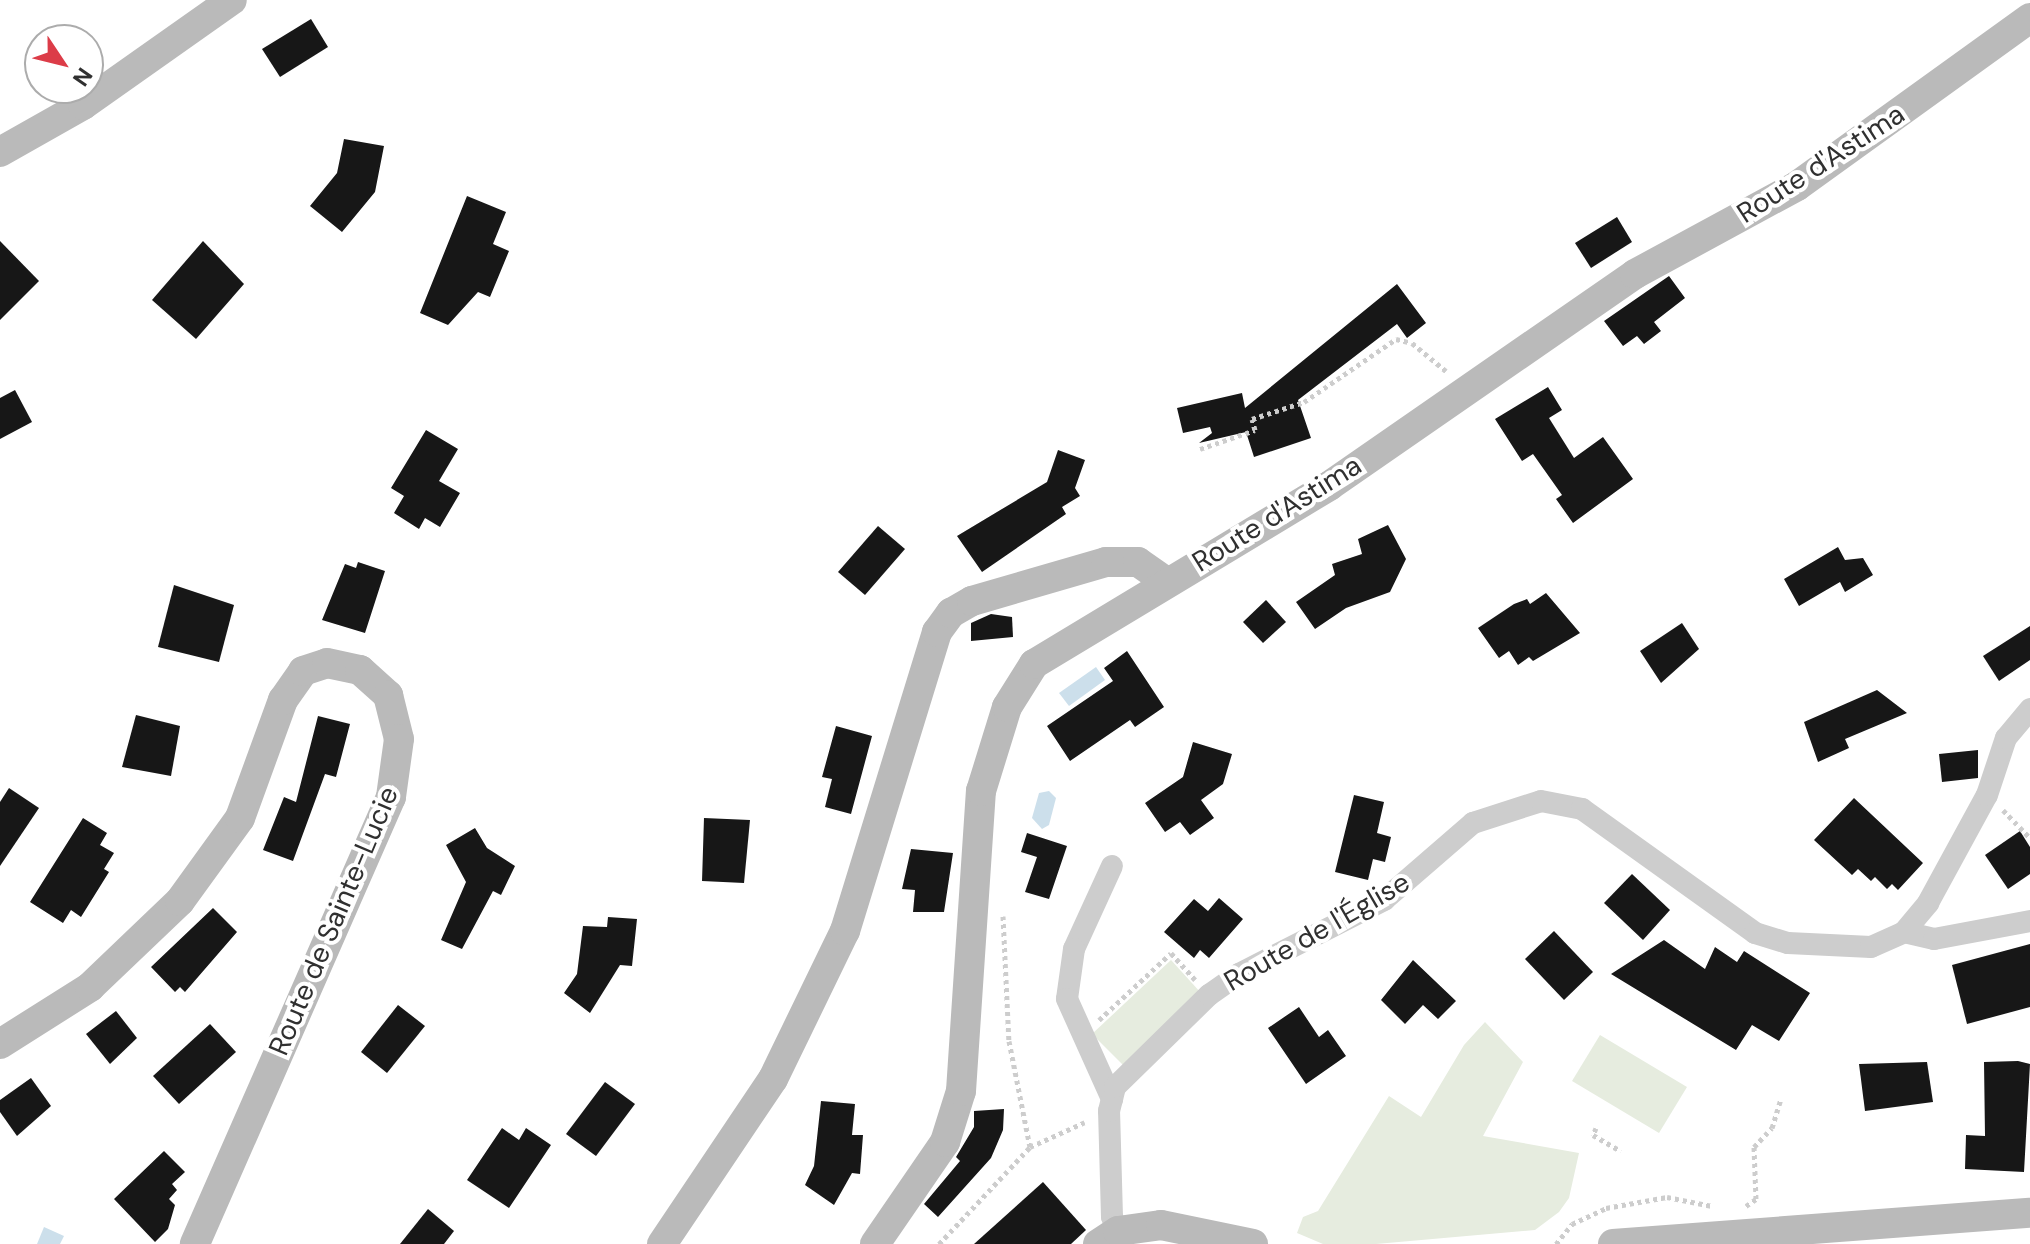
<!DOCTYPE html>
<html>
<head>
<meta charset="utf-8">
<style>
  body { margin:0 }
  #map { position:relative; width:2030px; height:1244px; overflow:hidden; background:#fff; font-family:"DM Sans",sans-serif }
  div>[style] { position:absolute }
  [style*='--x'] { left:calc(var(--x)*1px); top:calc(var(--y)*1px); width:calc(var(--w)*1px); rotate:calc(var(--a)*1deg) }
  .green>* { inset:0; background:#e6ecdf }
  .water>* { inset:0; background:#ccdfeb }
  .building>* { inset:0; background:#171717 }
  .path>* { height:5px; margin-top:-2.5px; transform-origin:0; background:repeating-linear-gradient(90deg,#cdcdcd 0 4px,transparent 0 8px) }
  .street>* { height:22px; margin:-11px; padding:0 11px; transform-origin:11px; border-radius:11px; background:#cdcdcd }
  .secondary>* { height:30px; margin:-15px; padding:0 15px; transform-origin:15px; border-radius:15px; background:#bababa }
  span { translate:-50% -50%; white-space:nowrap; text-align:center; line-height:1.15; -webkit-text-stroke:8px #fff; paint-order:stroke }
  .street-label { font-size:28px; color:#303030 }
  .north { position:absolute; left:24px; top:24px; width:80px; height:80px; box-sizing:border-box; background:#fff; border:2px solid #acacac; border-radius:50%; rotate:125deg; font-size:22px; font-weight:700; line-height:32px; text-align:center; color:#303030 }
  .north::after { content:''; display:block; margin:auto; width:28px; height:36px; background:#dc3c48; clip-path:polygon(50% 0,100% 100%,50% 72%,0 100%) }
</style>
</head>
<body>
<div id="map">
  <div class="green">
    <div style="clip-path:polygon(1171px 960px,1201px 993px,1125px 1067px,1092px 1034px)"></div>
    <div style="clip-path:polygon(1485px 1022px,1523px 1062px,1483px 1136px,1579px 1153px,1569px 1198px,1559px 1212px,1535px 1230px,1376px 1244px,1323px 1244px,1297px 1233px,1303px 1217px,1318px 1211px,1389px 1096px,1421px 1117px,1464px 1045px)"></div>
    <div style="clip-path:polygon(1600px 1035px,1687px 1087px,1659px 1133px,1572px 1081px)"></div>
  </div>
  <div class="water">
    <div style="clip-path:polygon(1096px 667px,1105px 680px,1069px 706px,1059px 693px)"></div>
    <div style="clip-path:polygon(1039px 793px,1049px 791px,1056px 798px,1049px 825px,1042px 829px,1032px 818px)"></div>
    <div style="clip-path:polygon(44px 1227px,64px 1236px,60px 1244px,37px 1244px)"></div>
  </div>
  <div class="building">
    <div style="clip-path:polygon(311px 19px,328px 47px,280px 77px,262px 49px)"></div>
    <div style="clip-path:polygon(344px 139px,384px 146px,375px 192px,342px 232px,310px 206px,337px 173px)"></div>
    <div style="clip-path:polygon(467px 196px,506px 212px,493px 244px,509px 251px,490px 297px,478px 292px,448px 325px,420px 313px)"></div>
    <div style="clip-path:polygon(1617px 217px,1632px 242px,1591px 268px,1575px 243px)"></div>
    <div style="clip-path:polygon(0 241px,39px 281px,0 320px)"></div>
    <div style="clip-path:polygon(203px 241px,244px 284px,196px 339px,152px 300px)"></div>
    <div style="clip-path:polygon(1669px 276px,1685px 298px,1654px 322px,1661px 331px,1644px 344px,1637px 336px,1623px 346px,1604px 321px)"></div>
    <div style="clip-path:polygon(1397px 284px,1426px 323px,1407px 338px,1397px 324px,1298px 400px,1311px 438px,1254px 457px,1246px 432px,1199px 443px,1212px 433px,1210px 427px,1183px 433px,1177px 408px,1242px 393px,1245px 408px)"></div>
    <div style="clip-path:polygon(1548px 387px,1562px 410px,1549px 418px,1574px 458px,1603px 437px,1633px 479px,1573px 523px,1556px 499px,1562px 495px,1533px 454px,1522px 461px,1495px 419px)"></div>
    <div style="clip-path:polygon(15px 390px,32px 422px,0 439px,0 398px)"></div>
    <div style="clip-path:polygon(426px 430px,458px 449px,439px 481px,460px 493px,440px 527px,425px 518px,419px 529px,394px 513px,404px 496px,391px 488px)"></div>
    <div style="clip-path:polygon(1058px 450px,1085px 460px,1075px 488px,1080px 496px,1062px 507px,1066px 514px,982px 572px,957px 536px,1047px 482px)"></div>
    <div style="clip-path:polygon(1388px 525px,1406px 559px,1390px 592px,1346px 608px,1315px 629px,1296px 602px,1335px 575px,1332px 564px,1362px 554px,1358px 539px)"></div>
    <div style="clip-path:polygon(878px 526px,905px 549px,865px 595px,838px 572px)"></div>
    <div style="clip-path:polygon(1838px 547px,1845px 560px,1863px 558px,1873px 575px,1845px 592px,1840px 582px,1799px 606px,1784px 579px)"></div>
    <div style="clip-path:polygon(358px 562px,385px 571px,365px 633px,322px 620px,345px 564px,356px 568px)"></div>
    <div style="clip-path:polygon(174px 585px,234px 605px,219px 662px,158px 647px)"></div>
    <div style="clip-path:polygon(1546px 593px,1580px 633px,1533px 661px,1529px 657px,1518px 665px,1509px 651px,1499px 658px,1478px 628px,1514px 604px,1527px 599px,1530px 604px)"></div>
    <div style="clip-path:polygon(1266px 600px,1286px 622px,1263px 643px,1243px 622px)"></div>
    <div style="clip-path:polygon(991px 614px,1012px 617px,1013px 637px,971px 641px,971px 623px)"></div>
    <div style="clip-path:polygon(1682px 623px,1699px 649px,1661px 683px,1640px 651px)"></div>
    <div style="clip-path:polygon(2030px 626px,2030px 660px,1999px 681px,1983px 656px)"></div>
    <div style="clip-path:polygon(1127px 651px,1164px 707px,1135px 727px,1130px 720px,1070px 761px,1047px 726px,1113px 681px,1104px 668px)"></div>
    <div style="clip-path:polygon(1877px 690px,1907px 713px,1845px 739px,1849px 748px,1818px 762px,1804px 722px)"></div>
    <div style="clip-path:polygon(136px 715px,180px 726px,171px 776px,122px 767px)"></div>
    <div style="clip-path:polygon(318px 716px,350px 724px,336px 777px,325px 774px,293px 861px,263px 850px,284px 797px,296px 802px)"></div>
    <div style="clip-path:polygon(836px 726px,872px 736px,851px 814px,825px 807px,832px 779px,822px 777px)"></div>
    <div style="clip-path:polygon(1193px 742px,1232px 754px,1223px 784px,1201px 800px,1214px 818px,1190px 835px,1180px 822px,1165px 832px,1145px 803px,1183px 777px)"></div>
    <div style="clip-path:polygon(1978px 750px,1978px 778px,1942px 782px,1939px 754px)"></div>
    <div style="clip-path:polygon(9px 788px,39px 808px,0 866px,0 802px)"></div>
    <div style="clip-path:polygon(1354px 795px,1384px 802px,1377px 833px,1391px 837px,1385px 862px,1373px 859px,1368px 880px,1335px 872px)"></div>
    <div style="clip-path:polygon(1854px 798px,1923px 863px,1898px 890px,1892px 884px,1887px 889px,1875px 877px,1871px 881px,1858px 869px,1852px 875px,1814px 840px)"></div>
    <div style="clip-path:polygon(83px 818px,107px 833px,100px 845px,114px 853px,104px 869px,109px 872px,81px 917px,71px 910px,63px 923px,30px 902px)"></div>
    <div style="clip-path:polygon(704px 818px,750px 820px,744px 883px,702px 881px)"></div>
    <div style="clip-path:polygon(475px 828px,487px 848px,515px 866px,501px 895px,493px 891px,462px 949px,441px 940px,466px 882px,446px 845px)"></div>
    <div style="clip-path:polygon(2020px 831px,2030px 847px,2030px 874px,2008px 889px,1985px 855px)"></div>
    <div style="clip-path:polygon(1027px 833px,1067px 846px,1049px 899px,1025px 892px,1037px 857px,1021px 852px)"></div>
    <div style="clip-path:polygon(911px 849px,953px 853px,944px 912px,913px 912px,915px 890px,902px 889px)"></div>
    <div style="clip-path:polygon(1632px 874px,1670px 910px,1643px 940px,1604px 903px)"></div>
    <div style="clip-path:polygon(1219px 898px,1243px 919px,1209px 958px,1200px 950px,1194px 958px,1164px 932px,1194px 899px,1208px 911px)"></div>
    <div style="clip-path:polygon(213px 908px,237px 932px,185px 992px,180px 987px,175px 992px,151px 967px)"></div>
    <div style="clip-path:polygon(608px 917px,637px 919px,632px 966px,620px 965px,590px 1013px,564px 993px,577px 974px,583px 926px,607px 927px)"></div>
    <div style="clip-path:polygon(1554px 931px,1593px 972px,1564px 1000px,1525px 959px)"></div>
    <div style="clip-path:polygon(1664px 940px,1705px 969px,1715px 947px,1737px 962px,1744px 951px,1810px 993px,1779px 1041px,1752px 1025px,1736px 1050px,1611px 974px)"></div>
    <div style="clip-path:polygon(2030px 944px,2030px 1007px,1967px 1024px,1952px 965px)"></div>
    <div style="clip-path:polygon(1413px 960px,1456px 1001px,1438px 1019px,1423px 1005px,1405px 1024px,1381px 1000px)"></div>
    <div style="clip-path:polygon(398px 1005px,425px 1026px,387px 1073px,361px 1052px)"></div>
    <div style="clip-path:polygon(1299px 1007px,1319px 1037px,1328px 1030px,1346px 1056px,1306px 1084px,1268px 1028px)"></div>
    <div style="clip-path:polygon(116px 1011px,137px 1038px,110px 1064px,86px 1034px)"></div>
    <div style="clip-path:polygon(210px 1024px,236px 1052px,179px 1104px,153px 1076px)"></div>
    <div style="clip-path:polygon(2018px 1061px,2030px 1064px,2024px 1172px,1965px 1169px,1966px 1135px,1985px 1136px,1984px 1062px)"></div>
    <div style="clip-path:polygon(1927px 1062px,1933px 1102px,1865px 1111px,1859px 1064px)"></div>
    <div style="clip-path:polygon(31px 1078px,51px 1106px,17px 1136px,0 1112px,0 1100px)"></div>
    <div style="clip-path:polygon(605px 1082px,635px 1104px,596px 1156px,566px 1134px)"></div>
    <div style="clip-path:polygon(821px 1101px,855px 1104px,852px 1135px,863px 1135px,860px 1174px,852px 1173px,834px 1205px,805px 1185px,814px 1166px)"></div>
    <div style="clip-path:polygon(1004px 1109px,1003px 1130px,991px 1158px,938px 1217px,924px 1204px,960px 1161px,956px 1157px,974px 1127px,974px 1111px)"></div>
    <div style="clip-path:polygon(502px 1128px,519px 1140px,526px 1128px,551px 1145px,509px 1208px,467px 1180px)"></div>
    <div style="clip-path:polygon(164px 1151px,185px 1172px,172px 1184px,177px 1190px,169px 1199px,175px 1205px,168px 1229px,155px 1242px,114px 1199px)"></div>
    <div style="clip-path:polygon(1043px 1182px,1086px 1230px,1071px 1244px,974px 1244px)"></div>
    <div style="clip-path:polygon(428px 1209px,454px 1231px,444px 1244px,400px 1244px)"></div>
  </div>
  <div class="path">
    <div style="--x:1200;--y:449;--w:58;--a:-19.1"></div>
    <div style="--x:1255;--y:430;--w:11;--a:-105"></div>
    <div style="--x:1252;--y:419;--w:55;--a:-18.1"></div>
    <div style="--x:1304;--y:402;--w:112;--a:-34.4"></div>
    <div style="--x:1396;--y:339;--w:16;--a:14"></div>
    <div style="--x:1412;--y:343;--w:44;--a:39.5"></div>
    <div style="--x:2003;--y:810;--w:39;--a:46"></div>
    <div style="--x:1003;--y:916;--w:125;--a:87.3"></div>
    <div style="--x:1009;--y:1041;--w:108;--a:78.8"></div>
    <div style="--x:1030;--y:1147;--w:60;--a:-24.4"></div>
    <div style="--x:1099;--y:1020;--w:98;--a:-42.9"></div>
    <div style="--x:1171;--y:953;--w:36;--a:48"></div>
    <div style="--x:1596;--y:1128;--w:8;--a:113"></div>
    <div style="--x:1593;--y:1135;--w:32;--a:30"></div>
    <div style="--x:1746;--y:1206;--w:12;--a:-35"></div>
    <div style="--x:1756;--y:1199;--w:52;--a:-92.2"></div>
    <div style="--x:1754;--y:1147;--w:26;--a:-47"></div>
    <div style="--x:1772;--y:1128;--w:30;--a:-73"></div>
    <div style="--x:939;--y:1244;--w:133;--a:-46.8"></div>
    <div style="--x:1556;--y:1244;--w:26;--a:-51"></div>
    <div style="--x:1572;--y:1224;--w:38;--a:-25"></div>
    <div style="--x:1606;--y:1208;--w:62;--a:-10.2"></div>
    <div style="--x:1667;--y:1197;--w:46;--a:11.3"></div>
  </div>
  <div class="street">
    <div style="--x:1112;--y:866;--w:91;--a:114.6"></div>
    <div style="--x:1074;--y:949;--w:50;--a:98"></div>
    <div style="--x:1067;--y:999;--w:110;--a:65.8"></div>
    <div style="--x:1904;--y:932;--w:31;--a:13"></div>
    <div style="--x:1934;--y:939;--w:98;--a:-10.6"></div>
    <div style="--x:1118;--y:1231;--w:15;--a:-113"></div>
    <div style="--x:1112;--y:1217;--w:106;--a:-91.6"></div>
    <div style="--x:1109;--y:1111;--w:25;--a:-76"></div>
    <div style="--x:1115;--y:1087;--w:132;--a:-44.4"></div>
    <div style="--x:1209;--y:995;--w:37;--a:-35"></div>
    <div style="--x:1239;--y:974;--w:163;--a:-27"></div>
    <div style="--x:1384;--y:900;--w:118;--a:-40.9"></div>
    <div style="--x:1473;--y:823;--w:71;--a:-17.9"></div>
    <div style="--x:1541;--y:801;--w:42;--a:11"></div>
    <div style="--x:1582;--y:809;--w:213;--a:35.6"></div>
    <div style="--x:1755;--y:933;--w:34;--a:17"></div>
    <div style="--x:1788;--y:943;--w:83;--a:2.8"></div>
    <div style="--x:1871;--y:947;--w:36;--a:-24"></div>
    <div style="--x:1904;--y:932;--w:38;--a:-50"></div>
    <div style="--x:1928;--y:903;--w:123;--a:-61.4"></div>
    <div style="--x:1987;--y:795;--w:60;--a:-71.6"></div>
    <div style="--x:2006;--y:738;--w:38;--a:-50"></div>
  </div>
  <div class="secondary">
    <div style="--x:0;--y:152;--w:95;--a:-29.5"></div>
    <div style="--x:83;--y:105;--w:182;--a:-35.2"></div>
    <div style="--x:0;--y:1044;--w:107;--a:-32.3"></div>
    <div style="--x:90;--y:987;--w:124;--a:-43.7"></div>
    <div style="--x:180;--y:901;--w:102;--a:-54.1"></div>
    <div style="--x:240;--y:818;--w:126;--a:-70"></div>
    <div style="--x:283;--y:700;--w:35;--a:-55"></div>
    <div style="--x:303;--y:671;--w:25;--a:-18"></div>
    <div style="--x:327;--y:663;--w:34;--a:12"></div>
    <div style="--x:360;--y:670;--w:38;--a:42"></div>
    <div style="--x:388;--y:695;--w:45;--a:76"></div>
    <div style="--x:399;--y:739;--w:59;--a:97.9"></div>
    <div style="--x:391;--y:797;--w:488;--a:113.7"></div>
    <div style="--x:662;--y:1244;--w:199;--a:-56.1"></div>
    <div style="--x:773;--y:1079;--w:165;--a:-64.1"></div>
    <div style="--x:845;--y:931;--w:313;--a:-72.9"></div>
    <div style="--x:937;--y:632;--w:24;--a:-54"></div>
    <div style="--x:951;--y:613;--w:24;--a:-30"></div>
    <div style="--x:972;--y:601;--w:140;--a:-16.2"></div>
    <div style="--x:1106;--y:562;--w:32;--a:0"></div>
    <div style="--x:1138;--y:562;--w:35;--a:35"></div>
    <div style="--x:875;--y:1244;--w:124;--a:-55.5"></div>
    <div style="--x:945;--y:1142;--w:53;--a:-72.6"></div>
    <div style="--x:961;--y:1091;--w:301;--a:-86.2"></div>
    <div style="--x:981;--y:791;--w:88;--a:-72.8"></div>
    <div style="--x:1007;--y:707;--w:51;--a:-57.9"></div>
    <div style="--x:1034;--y:664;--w:345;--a:-31.1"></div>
    <div style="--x:1329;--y:486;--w:372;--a:-34.7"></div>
    <div style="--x:1635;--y:274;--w:184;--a:-28.5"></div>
    <div style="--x:1797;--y:186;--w:287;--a:-35.8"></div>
    <div style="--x:1098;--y:1244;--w:24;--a:-33"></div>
    <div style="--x:1118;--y:1231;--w:43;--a:-7.9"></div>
    <div style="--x:1161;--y:1225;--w:94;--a:11.7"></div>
    <div style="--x:1613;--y:1244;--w:418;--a:-4.3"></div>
  </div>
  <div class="street-label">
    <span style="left:1821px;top:164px;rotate:-33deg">Route d'Astima</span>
    <span style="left:1277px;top:514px;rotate:-32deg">Route d'Astima</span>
    <span style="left:334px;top:921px;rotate:-67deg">Route de Sainte-Lucie</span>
    <span style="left:1317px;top:932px;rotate:-30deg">Route de l'Église</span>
  </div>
  <div class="north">N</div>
</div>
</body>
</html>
